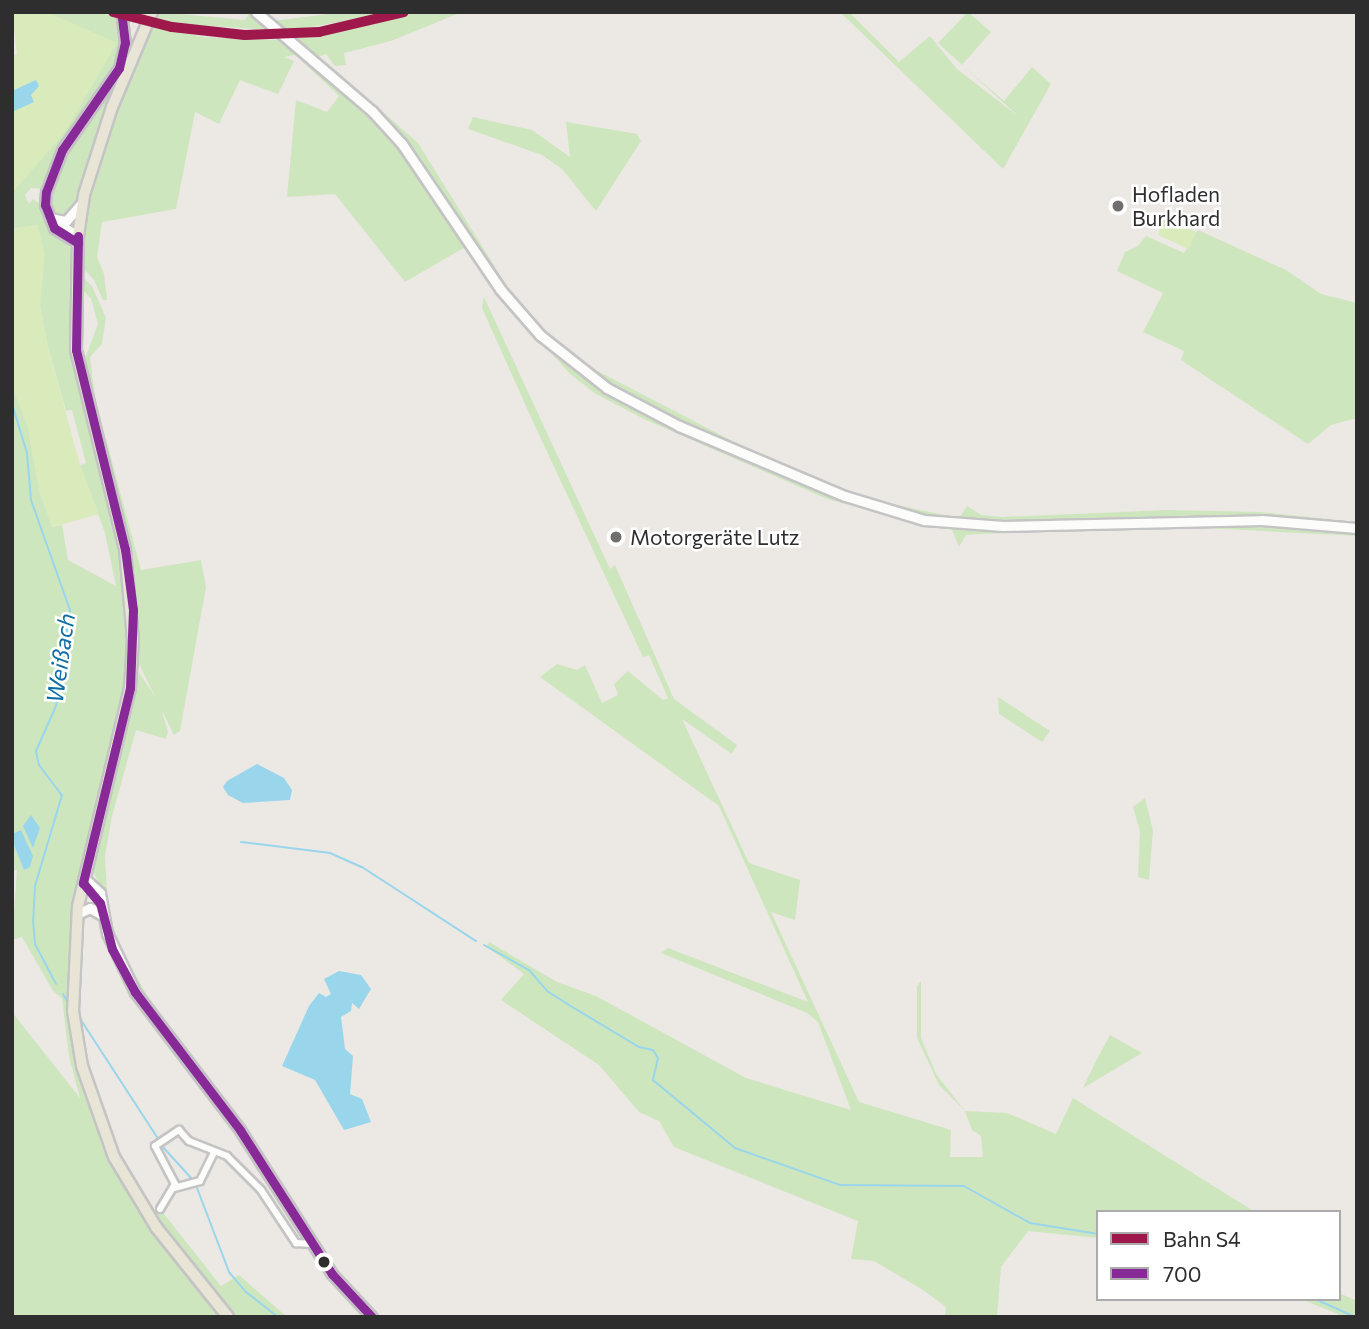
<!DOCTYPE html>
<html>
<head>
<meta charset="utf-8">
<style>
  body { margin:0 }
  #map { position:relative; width:1369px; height:1329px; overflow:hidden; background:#ece8e4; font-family:Commissioner,sans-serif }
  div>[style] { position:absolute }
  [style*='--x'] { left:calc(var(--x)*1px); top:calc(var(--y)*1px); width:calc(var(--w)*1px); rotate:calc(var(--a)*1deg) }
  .green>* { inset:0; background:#cee6be }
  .pitch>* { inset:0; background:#d9eabb }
  .water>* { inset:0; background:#99d6ec }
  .stream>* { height:2px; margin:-1px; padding:0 1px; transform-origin:1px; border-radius:1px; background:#99d6ec }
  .roads { filter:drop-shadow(2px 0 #c5c4c5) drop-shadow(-2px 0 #c5c4c5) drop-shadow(0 2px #c5c4c5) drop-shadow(0 -2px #c5c4c5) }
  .street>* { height:6px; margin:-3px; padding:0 3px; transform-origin:3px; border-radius:3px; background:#fcfcfb }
  .secondary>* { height:9px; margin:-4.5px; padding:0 4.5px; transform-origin:4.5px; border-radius:4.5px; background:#fcfcfb }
  .primary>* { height:10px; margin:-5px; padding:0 5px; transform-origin:5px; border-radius:5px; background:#e8e4d6 }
  .bus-1>* { height:9px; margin:-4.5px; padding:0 4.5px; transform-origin:4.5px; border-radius:4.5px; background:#872996 }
  .rail-1>* { height:10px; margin:-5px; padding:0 5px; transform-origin:5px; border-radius:5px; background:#9f184c }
  .dots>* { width:19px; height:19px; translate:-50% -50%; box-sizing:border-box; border:4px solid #fff; border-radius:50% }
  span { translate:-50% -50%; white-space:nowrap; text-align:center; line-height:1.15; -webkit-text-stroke:5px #fff; paint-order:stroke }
  .poi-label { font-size:21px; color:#2e2e2e }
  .left { translate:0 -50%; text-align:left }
  .water-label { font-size:23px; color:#0d6fa3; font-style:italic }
  .frame { position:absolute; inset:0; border:14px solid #2e2e2e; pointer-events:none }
  .legend { position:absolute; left:1096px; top:1210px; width:245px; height:91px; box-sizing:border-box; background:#fff; border:2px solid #ababab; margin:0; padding:9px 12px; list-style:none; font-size:21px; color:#2e2e2e }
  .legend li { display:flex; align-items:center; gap:14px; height:35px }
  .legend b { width:35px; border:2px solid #ababab }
</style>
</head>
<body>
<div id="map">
  <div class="green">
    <div style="clip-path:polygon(36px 12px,98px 12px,118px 18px,123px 41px,118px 66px,44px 189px,31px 188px,25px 195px,29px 204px,33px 199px,40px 204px,48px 227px,71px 249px,70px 318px,76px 373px,120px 550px,128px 620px,123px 698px,73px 913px,68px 982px,78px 1066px,87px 1100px,92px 1101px,98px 1122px,150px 1212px,160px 1209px,221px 1286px,239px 1275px,287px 1317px,234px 1317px,214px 1292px,223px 1317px,12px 1317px,12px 1012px,80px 1098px,69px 1056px,62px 998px,53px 991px,22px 937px,12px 940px,17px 870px,12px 871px,12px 840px,24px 869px,21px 831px,12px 834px,12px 386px,27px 424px,52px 527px,62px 525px,68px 560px,116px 586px,105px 533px,80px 465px,86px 463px,72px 410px,66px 411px,48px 347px,40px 306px,38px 225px,12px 229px,12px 190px)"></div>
    <div style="clip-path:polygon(159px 12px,245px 20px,250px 12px,271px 30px,163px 23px,155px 20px)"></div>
    <div style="clip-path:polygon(344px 12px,391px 12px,302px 29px,284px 30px,273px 21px)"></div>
    <div style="clip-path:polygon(417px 12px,462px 12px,391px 41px,344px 53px,346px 65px,335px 66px,326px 54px,314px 58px,294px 39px)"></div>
    <div style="clip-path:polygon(840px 12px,849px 12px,899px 62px,930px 36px,957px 69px,1019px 117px,938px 43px,968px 12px,991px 32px,962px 65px,1004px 101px,1032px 67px,1051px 84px,1003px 169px)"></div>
    <div style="clip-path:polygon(151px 26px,204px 37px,281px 40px,298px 54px,284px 57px,294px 61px,278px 94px,240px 80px,219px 124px,195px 112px,176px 209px,102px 222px,97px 257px,104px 274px,107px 300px,103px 300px,94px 280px,82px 267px,90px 191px,126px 82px)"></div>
    <div style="clip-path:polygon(302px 61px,332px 80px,398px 143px,467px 246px,405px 282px,335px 194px,287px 197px,296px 100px,327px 112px,339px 96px)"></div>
    <div style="clip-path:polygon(325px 61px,418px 143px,510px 291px,550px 336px,588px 366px,761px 456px,872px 500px,959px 518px,967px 506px,981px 515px,1002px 517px,1167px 510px,1261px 512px,1357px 522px,1357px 536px,1184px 527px,979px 534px,966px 535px,959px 547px,952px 530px,827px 499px,644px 419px,596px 394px,570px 374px,498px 294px,554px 350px,641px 408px,845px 496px,908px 516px,957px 522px,876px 505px,815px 483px,649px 408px,576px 362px,518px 307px,416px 155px,321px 64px)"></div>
    <div style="clip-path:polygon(123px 65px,73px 214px,55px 216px,50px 194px,63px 156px)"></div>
    <div style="clip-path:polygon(473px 117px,532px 130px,570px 157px,566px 122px,637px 134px,641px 141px,596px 211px,562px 169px,542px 155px,468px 129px)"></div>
    <div style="clip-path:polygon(1198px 230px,1286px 270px,1321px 294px,1357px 303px,1357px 418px,1331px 425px,1308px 444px,1181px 360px,1184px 351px,1143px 332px,1163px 293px,1117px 271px,1125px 252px,1138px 246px,1146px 236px,1184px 253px)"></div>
    <div style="clip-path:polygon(82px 276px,92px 286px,106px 318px,102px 344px,90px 357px,95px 398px,141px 570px,201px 560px,206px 587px,180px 731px,174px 735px,137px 660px,130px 552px,83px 364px,98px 324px,91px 299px,80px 286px)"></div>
    <div style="clip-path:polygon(484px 297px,610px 569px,615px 565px,674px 699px,737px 745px,732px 754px,682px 719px,749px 863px,800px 880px,795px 920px,771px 912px,859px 1102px,951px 1130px,950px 1157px,983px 1157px,981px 1136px,972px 1130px,965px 1111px,939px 1085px,917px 1038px,917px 986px,921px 981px,921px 1038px,936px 1074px,965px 1111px,1007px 1113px,1056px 1134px,1073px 1098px,1255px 1212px,1098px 1212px,1098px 1238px,1028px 1231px,1001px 1267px,997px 1317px,945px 1317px,946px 1307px,923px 1290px,874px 1261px,851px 1259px,858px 1221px,674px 1147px,659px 1121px,639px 1112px,599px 1065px,501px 1000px,524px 974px,487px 947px,489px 942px,557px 982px,596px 996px,746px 1078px,851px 1110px,818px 1022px,807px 1013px,661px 953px,668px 948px,808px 1002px,719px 806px,540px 677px,557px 664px,577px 670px,585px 665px,602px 703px,618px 695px,614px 684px,628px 671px,663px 700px,668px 698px,649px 655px,643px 657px,534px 424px,482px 308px)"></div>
    <div style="clip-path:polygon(138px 671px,160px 704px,168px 732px,166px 739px,136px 730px,112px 816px,105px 856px,108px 910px,118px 941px,111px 937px,103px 890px,92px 870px)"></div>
    <div style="clip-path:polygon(998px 697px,1050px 731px,1042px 742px,999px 714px)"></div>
    <div style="clip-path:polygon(1145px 798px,1153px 831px,1149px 880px,1138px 877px,1140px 831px,1133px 807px)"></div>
    <div style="clip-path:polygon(121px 950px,157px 1013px,243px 1121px,320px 1247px,140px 992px)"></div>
    <div style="clip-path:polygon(1110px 1035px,1142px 1053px,1083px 1088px,1096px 1061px)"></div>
    <div style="clip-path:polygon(1339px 1293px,1357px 1301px,1357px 1317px,1345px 1317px,1301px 1299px,1339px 1299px)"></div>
  </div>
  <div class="pitch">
    <div style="clip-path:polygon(12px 12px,47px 12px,117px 43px,63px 135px,12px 193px,12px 220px,12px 57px,17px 54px)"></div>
    <div style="clip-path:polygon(1153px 215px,1196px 232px,1189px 249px,1158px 235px,1161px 227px,1149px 225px)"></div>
    <div style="clip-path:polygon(38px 225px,45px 256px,40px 306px,48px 347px,80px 465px,99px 514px,52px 527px,39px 491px,27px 424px,12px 386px,12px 229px)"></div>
  </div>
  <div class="water">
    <div style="clip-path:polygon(36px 80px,39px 86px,31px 95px,34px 102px,12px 112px,12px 91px)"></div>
    <div style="clip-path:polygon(257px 764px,284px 778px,292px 790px,290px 800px,243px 803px,228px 795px,223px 787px,227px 781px)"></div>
    <div style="clip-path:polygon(31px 815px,40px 828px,33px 848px,23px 826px)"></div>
    <div style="clip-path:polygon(21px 830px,33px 856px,30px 867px,24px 870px,12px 840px,12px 834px)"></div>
    <div style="clip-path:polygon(339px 971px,361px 975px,371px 989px,359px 1009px,352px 1003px,351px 1011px,341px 1017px,345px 1049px,353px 1056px,350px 1094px,362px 1099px,371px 1122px,344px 1130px,315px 1080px,282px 1066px,309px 1006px,319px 993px,326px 997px,331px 994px,324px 979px)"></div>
  </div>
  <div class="stream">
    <div style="--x:12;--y:404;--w:51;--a:73"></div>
    <div style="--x:27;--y:453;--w:47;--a:85.1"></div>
    <div style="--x:31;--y:500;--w:117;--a:70.5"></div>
    <div style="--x:70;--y:610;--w:97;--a:98.3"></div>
    <div style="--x:56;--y:706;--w:49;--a:114"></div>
    <div style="--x:36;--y:751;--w:14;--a:78"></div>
    <div style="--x:39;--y:765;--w:38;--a:53"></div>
    <div style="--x:62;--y:795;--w:95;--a:106.5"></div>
    <div style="--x:35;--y:886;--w:34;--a:93"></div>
    <div style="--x:33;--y:920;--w:24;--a:85"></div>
    <div style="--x:35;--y:944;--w:45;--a:62.3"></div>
    <div style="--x:241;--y:842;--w:90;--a:7"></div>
    <div style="--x:330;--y:853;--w:35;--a:24"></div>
    <div style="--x:362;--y:867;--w:136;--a:33"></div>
    <div style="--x:484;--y:945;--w:51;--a:29.1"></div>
    <div style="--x:529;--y:970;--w:28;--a:49"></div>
    <div style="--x:547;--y:991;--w:26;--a:32"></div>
    <div style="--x:569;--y:1005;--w:82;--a:31"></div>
    <div style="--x:639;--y:1047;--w:14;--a:12"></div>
    <div style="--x:653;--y:1050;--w:9;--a:58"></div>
    <div style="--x:658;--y:1058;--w:23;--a:103"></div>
    <div style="--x:653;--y:1080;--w:107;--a:39.7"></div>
    <div style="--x:735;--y:1148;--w:111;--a:19.4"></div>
    <div style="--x:840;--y:1185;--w:124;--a:0.5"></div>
    <div style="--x:964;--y:1186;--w:76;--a:29.3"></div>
    <div style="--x:1030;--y:1223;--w:69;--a:9.2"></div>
    <div style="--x:63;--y:994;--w:10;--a:61"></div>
    <div style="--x:79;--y:1017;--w:147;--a:57"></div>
    <div style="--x:161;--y:1145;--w:45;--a:47.7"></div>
    <div style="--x:197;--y:1188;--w:90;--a:69.1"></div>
    <div style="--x:229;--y:1272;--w:26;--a:50"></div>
    <div style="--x:246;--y:1292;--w:41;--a:38"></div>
    <div style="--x:1315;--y:1299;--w:44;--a:24.2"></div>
  </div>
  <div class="roads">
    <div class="street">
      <div style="--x:174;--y:1188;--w:27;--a:-15"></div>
      <div style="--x:200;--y:1181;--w:32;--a:-64"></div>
      <div style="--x:160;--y:1209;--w:29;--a:-59"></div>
      <div style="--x:175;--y:1184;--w:43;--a:-117.8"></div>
      <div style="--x:155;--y:1146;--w:29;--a:-34"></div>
      <div style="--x:179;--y:1130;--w:15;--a:48"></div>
      <div style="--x:189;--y:1141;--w:41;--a:21.5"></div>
      <div style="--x:227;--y:1156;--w:48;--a:45"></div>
      <div style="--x:261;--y:1190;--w:64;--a:56.6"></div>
      <div style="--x:296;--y:1243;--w:16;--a:4"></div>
    </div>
    <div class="secondary">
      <div style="--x:256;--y:12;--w:153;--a:40.5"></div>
      <div style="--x:372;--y:111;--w:45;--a:47.7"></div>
      <div style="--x:402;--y:144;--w:175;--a:55.9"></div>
      <div style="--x:500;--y:289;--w:61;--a:49"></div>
      <div style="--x:540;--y:335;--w:85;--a:38.3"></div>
      <div style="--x:607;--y:388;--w:81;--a:27.8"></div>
      <div style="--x:679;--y:426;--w:180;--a:22.9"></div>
      <div style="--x:845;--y:496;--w:83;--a:16.9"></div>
      <div style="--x:924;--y:520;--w:79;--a:4.3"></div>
      <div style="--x:1003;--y:526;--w:259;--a:-1.3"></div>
      <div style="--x:1262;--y:520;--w:95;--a:4.8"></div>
      <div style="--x:50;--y:218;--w:16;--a:11"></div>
      <div style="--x:66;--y:221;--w:23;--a:-49"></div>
      <div style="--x:54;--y:222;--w:28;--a:30"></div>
      <div style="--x:78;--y:243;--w:28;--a:-148"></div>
      <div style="--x:54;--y:228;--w:25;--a:-111"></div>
      <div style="--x:45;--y:205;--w:13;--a:-86"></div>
      <div style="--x:46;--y:192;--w:45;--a:-69.1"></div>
      <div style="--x:62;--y:150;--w:100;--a:-55.2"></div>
      <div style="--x:119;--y:68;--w:26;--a:-77"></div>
      <div style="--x:125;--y:43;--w:31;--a:-97"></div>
      <div style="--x:84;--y:878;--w:22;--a:43"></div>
      <div style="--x:100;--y:893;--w:41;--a:80.1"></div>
      <div style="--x:107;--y:933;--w:65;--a:64.6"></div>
      <div style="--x:135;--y:992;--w:173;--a:52.7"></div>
      <div style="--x:240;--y:1130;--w:171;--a:57.4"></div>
      <div style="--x:332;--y:1274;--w:59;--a:47.1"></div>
      <div style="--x:77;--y:914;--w:14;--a:-25"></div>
      <div style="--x:90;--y:908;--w:14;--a:30"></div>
    </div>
    <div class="primary">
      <div style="--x:152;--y:12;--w:103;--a:112.8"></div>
      <div style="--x:112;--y:107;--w:92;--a:107.7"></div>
      <div style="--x:84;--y:195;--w:41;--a:98.3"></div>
      <div style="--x:78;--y:236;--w:114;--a:91"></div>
      <div style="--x:76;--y:350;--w:205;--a:76.2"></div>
      <div style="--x:125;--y:549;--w:91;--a:85"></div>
      <div style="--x:133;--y:640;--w:48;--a:93.6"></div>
      <div style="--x:130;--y:688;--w:224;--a:103.4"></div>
      <div style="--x:78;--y:906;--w:105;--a:92.7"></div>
      <div style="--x:73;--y:1011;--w:56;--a:80.7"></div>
      <div style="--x:82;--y:1066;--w:96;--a:70.6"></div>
      <div style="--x:114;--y:1157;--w:82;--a:59"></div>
      <div style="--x:156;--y:1227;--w:115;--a:51.3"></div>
    </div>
  </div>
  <div class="bus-1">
    <div style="--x:78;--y:236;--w:114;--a:91"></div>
    <div style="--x:76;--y:350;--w:205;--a:76.2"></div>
    <div style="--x:125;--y:549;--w:62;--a:82.5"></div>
    <div style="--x:133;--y:610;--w:78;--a:92.2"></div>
    <div style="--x:130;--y:688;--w:201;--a:103.6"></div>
    <div style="--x:83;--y:883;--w:26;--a:50"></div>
    <div style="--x:100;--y:903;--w:48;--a:75.4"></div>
    <div style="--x:112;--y:949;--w:49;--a:61.9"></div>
    <div style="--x:135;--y:992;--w:173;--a:52.7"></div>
    <div style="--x:240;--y:1130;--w:171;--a:57.4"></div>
    <div style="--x:332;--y:1274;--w:59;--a:47.1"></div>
    <div style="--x:78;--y:243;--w:28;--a:-148"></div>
    <div style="--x:54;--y:228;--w:25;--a:-111"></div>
    <div style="--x:45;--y:205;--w:13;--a:-86"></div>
    <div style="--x:46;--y:192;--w:45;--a:-69.1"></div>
    <div style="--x:62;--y:150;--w:100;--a:-55.2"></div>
    <div style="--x:119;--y:68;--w:26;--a:-77"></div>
    <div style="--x:125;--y:43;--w:31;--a:-97"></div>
  </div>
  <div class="rail-1">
    <div style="--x:113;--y:12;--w:61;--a:14.3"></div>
    <div style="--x:172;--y:27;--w:73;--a:6.3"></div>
    <div style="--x:245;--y:35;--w:74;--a:-2.3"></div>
    <div style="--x:319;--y:32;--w:87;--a:-13.2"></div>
  </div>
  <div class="dots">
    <div style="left:1118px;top:206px;background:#706f6e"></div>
    <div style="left:616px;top:537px;background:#706f6e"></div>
    <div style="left:324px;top:1262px;background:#2e2e2e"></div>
  </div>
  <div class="poi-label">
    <span class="left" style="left:1132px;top:206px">Hofladen<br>Burkhard</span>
    <span class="left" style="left:630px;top:537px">Motorgeräte Lutz</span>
  </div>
  <div class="water-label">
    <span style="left:60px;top:658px;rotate:-82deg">Weißach</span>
  </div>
  <div class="frame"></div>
  <ul class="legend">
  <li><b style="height:9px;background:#9f184c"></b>Bahn S4</li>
  <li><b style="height:9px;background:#872996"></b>700</li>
  </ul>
</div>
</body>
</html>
